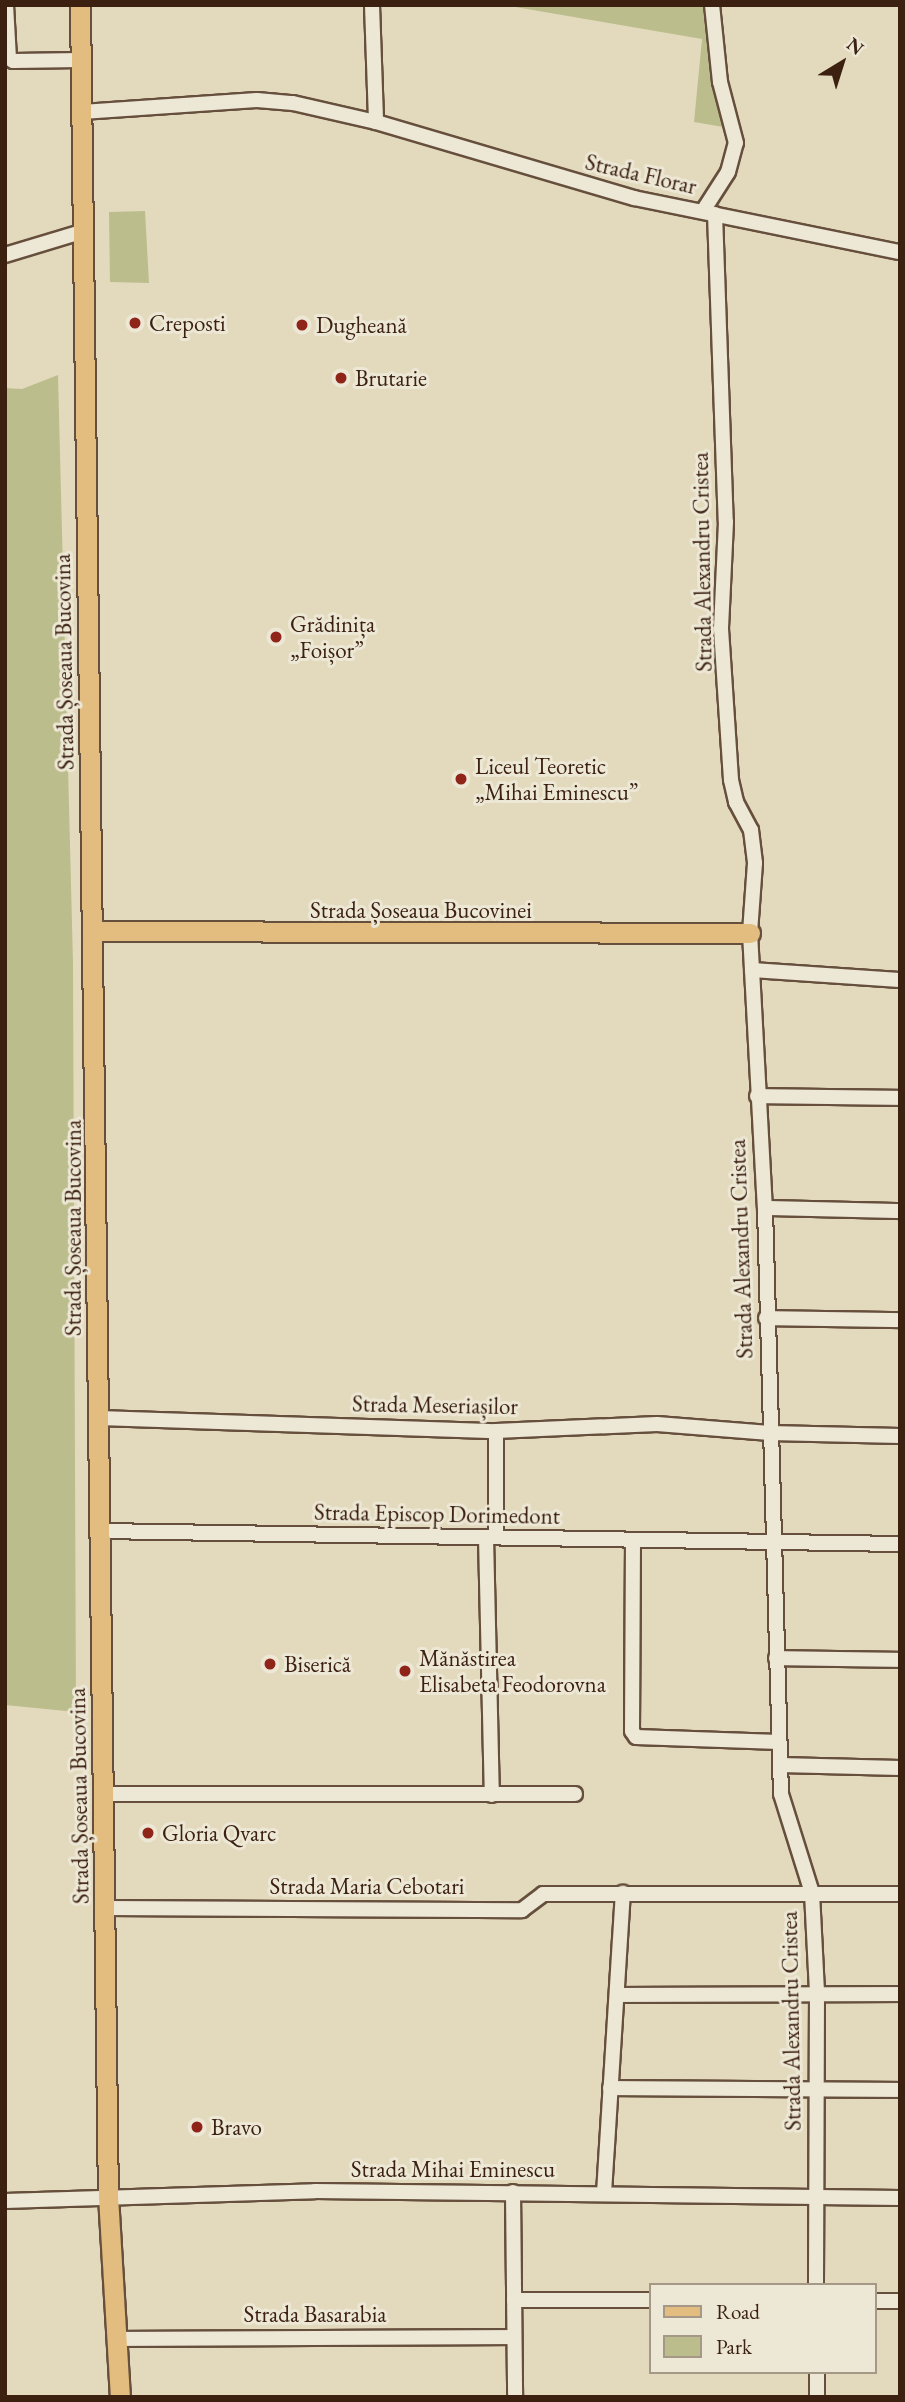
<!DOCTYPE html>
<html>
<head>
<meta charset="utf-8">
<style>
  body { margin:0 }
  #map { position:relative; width:905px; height:2402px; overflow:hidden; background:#e3dabe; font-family:"EB Garamond",serif }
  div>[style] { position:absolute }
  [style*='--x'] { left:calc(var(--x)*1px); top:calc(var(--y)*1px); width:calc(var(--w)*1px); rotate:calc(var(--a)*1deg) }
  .green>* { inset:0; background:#bcbd8c }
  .roads { filter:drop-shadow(2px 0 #664f3c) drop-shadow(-2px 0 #664f3c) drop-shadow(0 2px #664f3c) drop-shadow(0 -2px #664f3c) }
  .minor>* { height:14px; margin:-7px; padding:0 7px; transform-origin:7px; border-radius:7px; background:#ede7d5 }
  .major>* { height:19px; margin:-9.5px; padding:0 9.5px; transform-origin:9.5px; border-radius:9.5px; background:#e2bd7f }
  .dots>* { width:19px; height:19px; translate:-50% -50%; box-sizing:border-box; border:4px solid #ede7d5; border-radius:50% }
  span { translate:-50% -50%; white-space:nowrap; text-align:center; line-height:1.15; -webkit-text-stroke:6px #ede7d5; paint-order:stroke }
  .street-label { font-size:23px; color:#3c2111 }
  .poi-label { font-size:23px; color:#3c2111 }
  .left { translate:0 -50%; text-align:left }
  .frame { position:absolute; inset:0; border:7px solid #3c2111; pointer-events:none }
  .legend { position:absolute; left:649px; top:2283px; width:228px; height:91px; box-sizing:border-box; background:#ede7d5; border:2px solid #a69887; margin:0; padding:9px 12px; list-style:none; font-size:21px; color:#3c2111 }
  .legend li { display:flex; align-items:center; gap:14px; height:35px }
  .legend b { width:35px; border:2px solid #a69887 }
  .north { position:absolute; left:807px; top:28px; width:70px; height:70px; -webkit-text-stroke:5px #ede7d5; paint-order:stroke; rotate:38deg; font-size:19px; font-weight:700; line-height:28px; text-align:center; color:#3c2111 }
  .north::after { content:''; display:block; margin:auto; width:24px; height:32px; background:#3c2111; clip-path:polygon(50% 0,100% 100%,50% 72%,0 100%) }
</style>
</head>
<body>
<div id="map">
  <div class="green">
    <div style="clip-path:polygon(504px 5px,708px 5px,729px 128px,694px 122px,702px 39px)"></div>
    <div style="clip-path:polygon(145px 211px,149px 283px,110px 282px,109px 212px)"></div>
    <div style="clip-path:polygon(58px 375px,73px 962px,76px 1712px,5px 1705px,5px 388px,22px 389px)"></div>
  </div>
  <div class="roads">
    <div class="minor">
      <div style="--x:6;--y:5;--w:53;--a:86.8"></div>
      <div style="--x:9;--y:58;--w:5;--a:37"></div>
      <div style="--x:13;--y:61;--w:68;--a:-0.8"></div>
      <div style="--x:372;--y:5;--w:117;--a:88"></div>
      <div style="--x:82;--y:112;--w:175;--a:-3.9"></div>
      <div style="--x:257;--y:100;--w:36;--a:5"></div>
      <div style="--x:293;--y:103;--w:85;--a:12.9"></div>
      <div style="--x:376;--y:122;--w:269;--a:16.4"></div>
      <div style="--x:634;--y:198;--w:271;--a:11.5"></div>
      <div style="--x:703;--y:211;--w:46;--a:-57.3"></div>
      <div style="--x:728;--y:172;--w:30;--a:-75"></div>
      <div style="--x:736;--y:143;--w:63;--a:-104.7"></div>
      <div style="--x:720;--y:82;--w:77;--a:-95.9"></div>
      <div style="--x:715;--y:214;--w:308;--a:88"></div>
      <div style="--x:726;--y:522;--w:107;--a:92.7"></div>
      <div style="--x:721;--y:629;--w:151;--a:86.2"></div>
      <div style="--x:731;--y:780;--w:23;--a:77"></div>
      <div style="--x:736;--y:802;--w:32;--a:62"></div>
      <div style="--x:751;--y:830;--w:33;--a:83"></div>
      <div style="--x:755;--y:863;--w:70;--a:94.1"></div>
      <div style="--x:750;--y:933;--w:275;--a:86.9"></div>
      <div style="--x:765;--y:1208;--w:586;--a:88.44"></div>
      <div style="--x:781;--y:1794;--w:104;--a:72.6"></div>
      <div style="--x:812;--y:1893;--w:100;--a:87.1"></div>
      <div style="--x:817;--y:1993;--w:292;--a:90.2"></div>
      <div style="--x:5;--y:255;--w:79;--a:-16.8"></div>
      <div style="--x:752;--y:970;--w:148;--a:3.9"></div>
      <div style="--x:757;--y:1096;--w:143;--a:0.8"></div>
      <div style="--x:765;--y:1208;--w:135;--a:1.3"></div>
      <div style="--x:766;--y:1318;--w:134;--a:0.9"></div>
      <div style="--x:99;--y:1418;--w:397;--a:1.9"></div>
      <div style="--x:496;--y:1431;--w:161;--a:-2.5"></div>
      <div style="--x:657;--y:1424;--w:113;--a:4.6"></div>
      <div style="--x:770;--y:1433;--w:130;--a:1.3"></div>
      <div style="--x:100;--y:1531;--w:800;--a:0.93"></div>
      <div style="--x:486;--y:1537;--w:258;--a:88.7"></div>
      <div style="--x:496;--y:1537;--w:106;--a:-90"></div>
      <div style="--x:633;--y:1540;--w:191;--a:90.3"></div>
      <div style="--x:632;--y:1731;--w:7;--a:56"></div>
      <div style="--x:636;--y:1737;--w:143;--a:2"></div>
      <div style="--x:776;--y:1658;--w:124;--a:0.9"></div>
      <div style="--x:780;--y:1765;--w:120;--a:1.4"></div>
      <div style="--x:102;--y:1794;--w:473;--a:0"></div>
      <div style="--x:106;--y:1908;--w:416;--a:0.3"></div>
      <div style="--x:522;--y:1910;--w:26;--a:-37"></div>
      <div style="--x:543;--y:1894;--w:357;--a:0"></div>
      <div style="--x:618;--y:1995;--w:282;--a:-0.2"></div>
      <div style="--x:610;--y:2088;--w:290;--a:0.4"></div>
      <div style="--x:513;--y:2192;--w:205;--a:89.4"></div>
      <div style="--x:604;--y:2193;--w:301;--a:-86.4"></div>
      <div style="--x:5;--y:2201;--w:310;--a:-1.8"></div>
      <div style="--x:315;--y:2191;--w:585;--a:0.69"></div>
      <div style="--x:514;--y:2300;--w:137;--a:0"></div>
      <div style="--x:875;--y:2301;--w:25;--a:0"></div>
      <div style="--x:117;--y:2339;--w:396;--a:-0.3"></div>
      <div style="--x:817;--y:2397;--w:25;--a:-90"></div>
    </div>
    <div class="major">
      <div style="--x:80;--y:5;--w:2191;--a:89.27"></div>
      <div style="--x:108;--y:2196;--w:201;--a:86.6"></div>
      <div style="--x:93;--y:931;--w:657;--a:0.17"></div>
    </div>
  </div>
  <div class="dots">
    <div style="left:135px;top:323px;background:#8f2418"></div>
    <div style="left:302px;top:325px;background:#8f2418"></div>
    <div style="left:341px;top:378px;background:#8f2418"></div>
    <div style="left:276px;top:637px;background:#8f2418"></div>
    <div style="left:461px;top:779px;background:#8f2418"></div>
    <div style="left:270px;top:1664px;background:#8f2418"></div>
    <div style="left:405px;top:1671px;background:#8f2418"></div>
    <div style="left:148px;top:1833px;background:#8f2418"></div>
    <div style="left:197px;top:2127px;background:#8f2418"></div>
  </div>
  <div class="street-label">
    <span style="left:641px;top:174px;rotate:13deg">Strada Florar</span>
    <span style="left:702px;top:562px;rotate:-91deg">Strada Alexandru Cristea</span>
    <span style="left:64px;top:662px;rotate:-91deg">Strada Șoseaua Bucovina</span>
    <span style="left:421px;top:910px">Strada Șoseaua Bucovinei</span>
    <span style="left:73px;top:1228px;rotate:-90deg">Strada Șoseaua Bucovina</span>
    <span style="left:741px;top:1249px;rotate:-92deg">Strada Alexandru Cristea</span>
    <span style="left:435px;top:1405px;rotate:1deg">Strada Meseriașilor</span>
    <span style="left:437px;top:1514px;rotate:1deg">Strada Episcop Dorimedont</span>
    <span style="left:79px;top:1796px;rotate:-91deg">Strada Șoseaua Bucovina</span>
    <span style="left:367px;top:1886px">Strada Maria Cebotari</span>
    <span style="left:791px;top:2021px;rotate:-91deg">Strada Alexandru Cristea</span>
    <span style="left:453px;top:2169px">Strada Mihai Eminescu</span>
    <span style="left:315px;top:2314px">Strada Basarabia</span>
  </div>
  <div class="poi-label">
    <span class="left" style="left:149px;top:323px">Creposti</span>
    <span class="left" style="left:316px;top:325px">Dugheană</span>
    <span class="left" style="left:355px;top:378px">Brutarie</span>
    <span class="left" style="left:290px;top:637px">Grădinița<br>„Foișor”</span>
    <span class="left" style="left:475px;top:779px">Liceul Teoretic<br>„Mihai Eminescu”</span>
    <span class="left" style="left:419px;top:1671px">Mănăstirea<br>Elisabeta Feodorovna</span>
    <span class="left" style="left:284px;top:1664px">Biserică</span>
    <span class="left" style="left:162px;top:1833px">Gloria Qvarc</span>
    <span class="left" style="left:211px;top:2127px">Bravo</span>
  </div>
  <div class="frame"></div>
  <ul class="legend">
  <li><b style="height:9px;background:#e2bd7f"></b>Road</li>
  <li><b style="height:19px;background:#bcbd8c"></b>Park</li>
  </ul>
  <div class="north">N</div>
</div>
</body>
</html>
